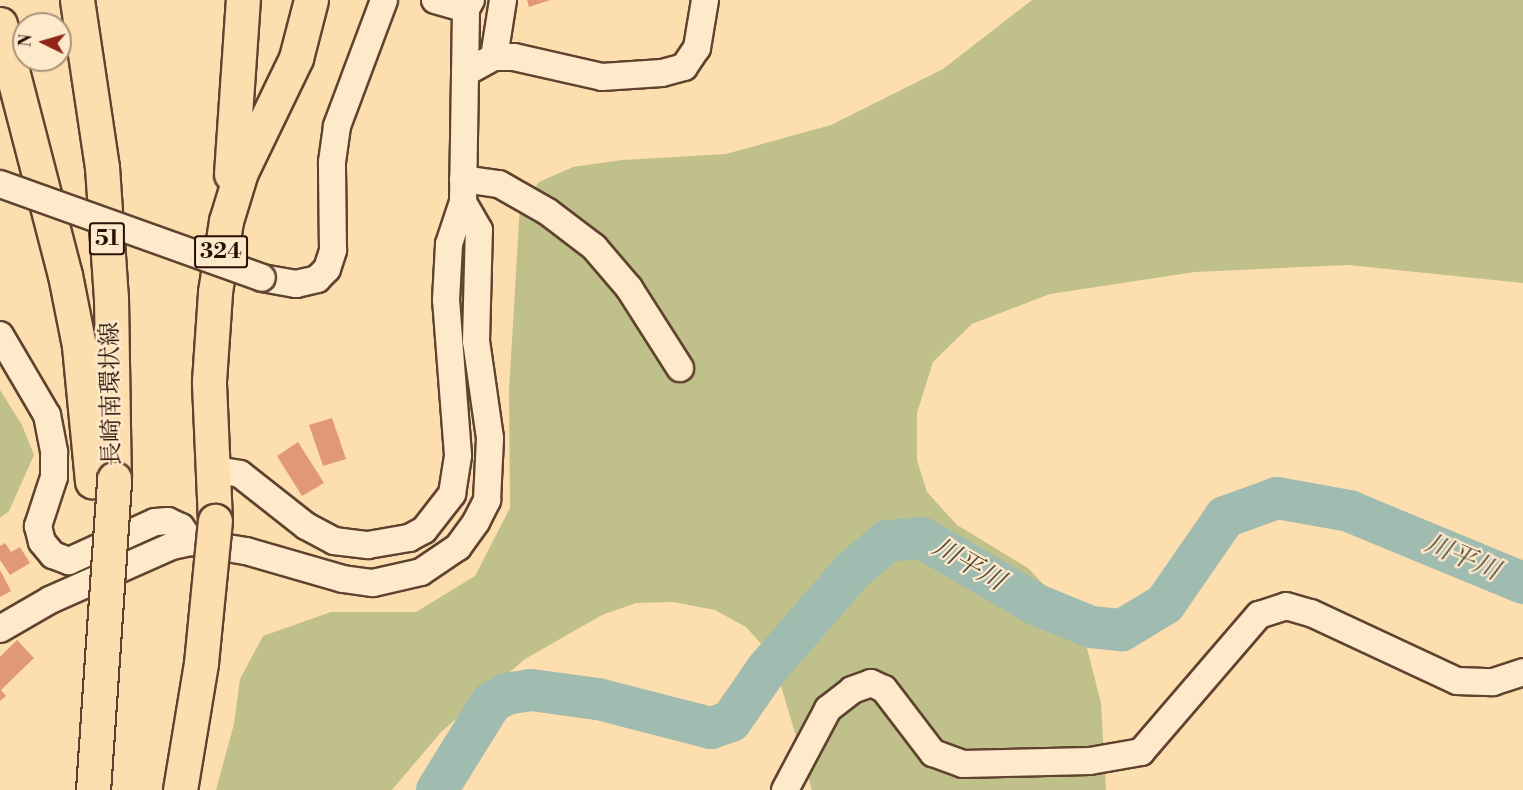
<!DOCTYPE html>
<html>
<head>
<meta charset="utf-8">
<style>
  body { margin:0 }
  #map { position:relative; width:1523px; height:790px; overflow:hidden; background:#fddeaf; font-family:"Libre Bodoni","Noto Serif JP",serif }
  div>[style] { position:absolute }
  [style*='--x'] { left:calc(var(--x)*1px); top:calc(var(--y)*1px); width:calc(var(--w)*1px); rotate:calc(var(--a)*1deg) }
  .green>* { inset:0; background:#c0c18a }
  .river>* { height:42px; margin:-21px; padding:0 21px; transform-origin:21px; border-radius:21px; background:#a0bbb0 }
  .building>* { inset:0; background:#e19878 }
  .roads { filter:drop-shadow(2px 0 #60432f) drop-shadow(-2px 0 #60432f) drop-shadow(0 2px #60432f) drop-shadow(0 -2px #60432f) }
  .street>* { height:26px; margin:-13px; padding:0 13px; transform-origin:13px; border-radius:13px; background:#feeacb }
  .highway>* { height:33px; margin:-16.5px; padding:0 16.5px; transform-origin:16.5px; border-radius:16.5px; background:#fddeaf }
  .bridges { filter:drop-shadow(2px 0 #60432f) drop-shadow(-2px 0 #60432f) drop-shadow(0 2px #60432f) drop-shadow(0 -2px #60432f) }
  .street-bridge>* { height:26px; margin:-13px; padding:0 13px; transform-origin:13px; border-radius:13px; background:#feeacb }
  .highway-bridge>* { height:33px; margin:-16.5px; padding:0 16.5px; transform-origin:16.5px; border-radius:16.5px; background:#fddeaf }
  span { translate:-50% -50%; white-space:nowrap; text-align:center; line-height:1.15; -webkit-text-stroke:4.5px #feeacb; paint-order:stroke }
  .shield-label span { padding:2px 4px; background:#feeacb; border:2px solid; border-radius:4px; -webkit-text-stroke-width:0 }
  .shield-label { font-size:22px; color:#2b0f04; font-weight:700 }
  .street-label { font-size:24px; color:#2b0f04 }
  .water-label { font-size:26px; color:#544b40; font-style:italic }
  .north { position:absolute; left:12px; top:12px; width:60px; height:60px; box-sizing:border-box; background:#feeacb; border:2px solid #aa927b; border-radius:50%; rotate:275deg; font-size:16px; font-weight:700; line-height:24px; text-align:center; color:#2b0f04 }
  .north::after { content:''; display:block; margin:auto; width:21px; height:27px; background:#8f2418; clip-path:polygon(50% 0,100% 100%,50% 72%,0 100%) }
</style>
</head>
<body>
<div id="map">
  <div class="green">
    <div style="clip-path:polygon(1032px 0,1523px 0,1523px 283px,1348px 265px,1195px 272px,1050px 294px,972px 324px,933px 362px,917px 413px,917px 460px,927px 492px,957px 525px,1028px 568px,1060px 602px,1085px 640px,1101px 703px,1106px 790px,812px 790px,772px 656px,746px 627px,715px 610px,673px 602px,636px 603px,602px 615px,525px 659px,441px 732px,392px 790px,216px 790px,234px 724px,240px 679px,263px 636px,331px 612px,416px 612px,475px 576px,510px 508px,509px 391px,520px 205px,539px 182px,573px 167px,622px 160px,726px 154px,831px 125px,943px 69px)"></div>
    <div style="clip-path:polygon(0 390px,22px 425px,34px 455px,9px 511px,0 518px)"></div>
  </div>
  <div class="river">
    <div style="--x:437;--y:790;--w:102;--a:-58.2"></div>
    <div style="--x:491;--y:703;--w:17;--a:-31"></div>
    <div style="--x:506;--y:694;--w:25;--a:-9"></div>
    <div style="--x:531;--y:690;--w:68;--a:7.7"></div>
    <div style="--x:598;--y:699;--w:117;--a:14.4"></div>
    <div style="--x:711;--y:728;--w:21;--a:-19"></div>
    <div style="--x:731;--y:721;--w:63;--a:-55.3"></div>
    <div style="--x:767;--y:669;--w:130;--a:-49.1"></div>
    <div style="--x:852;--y:571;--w:46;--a:-40.6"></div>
    <div style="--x:887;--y:541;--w:35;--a:-5"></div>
    <div style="--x:922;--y:538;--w:133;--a:30.2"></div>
    <div style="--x:1037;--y:605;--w:58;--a:22.2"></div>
    <div style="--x:1091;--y:627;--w:31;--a:6"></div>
    <div style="--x:1122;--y:630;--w:50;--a:-31.2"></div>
    <div style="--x:1165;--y:604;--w:106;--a:-55.4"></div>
    <div style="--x:1225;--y:517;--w:55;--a:-20.1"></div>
    <div style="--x:1277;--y:498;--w:73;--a:10.2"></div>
    <div style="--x:1349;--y:511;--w:188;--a:22.5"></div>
  </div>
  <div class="building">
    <div style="clip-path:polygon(527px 0,550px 0,529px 7px)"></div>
    <div style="clip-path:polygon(332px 418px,346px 459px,323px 466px,309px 425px)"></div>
    <div style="clip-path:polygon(298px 442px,324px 483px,302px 496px,277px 456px)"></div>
    <div style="clip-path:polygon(5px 543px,11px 552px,20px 547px,30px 563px,10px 575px,0 560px,0 546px)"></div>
    <div style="clip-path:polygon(0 570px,11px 591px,0 597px)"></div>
    <div style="clip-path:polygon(17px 640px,34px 658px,1px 690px,6px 696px,0 701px,0 657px)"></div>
  </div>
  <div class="roads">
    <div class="street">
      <div style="--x:435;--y:0;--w:32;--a:16"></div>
      <div style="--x:494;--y:57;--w:58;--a:-81"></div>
      <div style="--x:465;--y:73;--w:33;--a:-29"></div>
      <div style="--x:494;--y:57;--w:20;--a:0"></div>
      <div style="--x:514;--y:57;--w:90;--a:12.8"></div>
      <div style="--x:602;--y:77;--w:60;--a:-3.8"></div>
      <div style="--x:662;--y:73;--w:23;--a:-15"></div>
      <div style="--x:684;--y:67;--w:23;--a:-56"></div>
      <div style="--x:697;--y:48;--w:49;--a:-80.5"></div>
      <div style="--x:463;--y:179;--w:36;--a:8"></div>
      <div style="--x:499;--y:184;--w:56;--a:29.7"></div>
      <div style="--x:548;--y:212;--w:58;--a:37.3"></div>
      <div style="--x:594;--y:247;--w:54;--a:49.5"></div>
      <div style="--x:629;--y:288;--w:95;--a:57.5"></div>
      <div style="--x:262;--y:278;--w:35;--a:10"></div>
      <div style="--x:296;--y:284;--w:22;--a:-13"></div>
      <div style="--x:317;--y:279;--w:14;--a:-45"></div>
      <div style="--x:327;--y:269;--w:20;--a:-72"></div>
      <div style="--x:333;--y:250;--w:88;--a:-90.7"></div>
      <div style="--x:332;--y:162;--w:36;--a:-82"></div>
      <div style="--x:337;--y:126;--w:134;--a:-69.5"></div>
      <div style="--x:0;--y:335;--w:93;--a:59.6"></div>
      <div style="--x:47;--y:415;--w:38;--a:79"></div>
      <div style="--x:54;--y:452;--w:25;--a:90"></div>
      <div style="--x:54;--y:477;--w:52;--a:108.1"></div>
      <div style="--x:38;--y:526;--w:16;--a:76"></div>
      <div style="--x:42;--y:542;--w:17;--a:50"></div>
      <div style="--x:53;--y:555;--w:17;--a:21"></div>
      <div style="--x:69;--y:561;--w:94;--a:-24.4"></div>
      <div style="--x:155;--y:522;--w:13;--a:-4"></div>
      <div style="--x:168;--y:521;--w:14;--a:25"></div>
      <div style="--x:181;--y:527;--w:18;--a:56"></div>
      <div style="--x:216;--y:470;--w:24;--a:9"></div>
      <div style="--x:240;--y:474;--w:84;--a:38.2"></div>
      <div style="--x:306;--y:526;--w:32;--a:28"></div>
      <div style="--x:334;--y:541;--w:34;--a:7"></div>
      <div style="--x:368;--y:545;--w:42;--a:-9.7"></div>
      <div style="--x:409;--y:538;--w:17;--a:-28"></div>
      <div style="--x:424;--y:530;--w:46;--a:-52.1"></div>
      <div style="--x:452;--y:494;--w:39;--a:-81"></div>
      <div style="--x:458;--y:455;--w:155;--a:-94.4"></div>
      <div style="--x:446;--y:300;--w:56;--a:-86.9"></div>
      <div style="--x:449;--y:244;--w:44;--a:-71.6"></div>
      <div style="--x:0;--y:629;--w:58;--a:-30.1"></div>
      <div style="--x:50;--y:600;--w:133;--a:-23.9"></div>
      <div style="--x:172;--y:546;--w:19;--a:-12"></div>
      <div style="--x:191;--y:542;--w:56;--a:9.3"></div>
      <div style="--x:246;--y:551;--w:101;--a:16.1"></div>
      <div style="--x:343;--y:579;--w:30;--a:8"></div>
      <div style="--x:373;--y:583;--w:49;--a:-12.9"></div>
      <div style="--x:421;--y:572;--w:45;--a:-34"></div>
      <div style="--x:458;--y:547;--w:31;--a:-54"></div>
      <div style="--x:476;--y:522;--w:25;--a:-63"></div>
      <div style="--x:487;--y:500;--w:62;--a:-87.2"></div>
      <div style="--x:490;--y:438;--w:98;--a:-98.2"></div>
      <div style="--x:476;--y:341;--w:111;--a:-88.5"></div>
      <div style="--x:479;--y:230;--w:32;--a:-120"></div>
      <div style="--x:463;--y:202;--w:193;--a:-89.1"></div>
      <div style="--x:466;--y:9;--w:10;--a:-61"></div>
      <div style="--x:785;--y:790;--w:92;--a:-62"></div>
      <div style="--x:828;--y:709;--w:31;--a:-38"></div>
      <div style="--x:852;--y:690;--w:20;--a:-20"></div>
      <div style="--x:871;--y:683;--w:14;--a:25"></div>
      <div style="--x:884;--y:689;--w:81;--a:52.6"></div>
      <div style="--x:933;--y:753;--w:32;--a:20"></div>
      <div style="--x:963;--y:764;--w:127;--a:-1.4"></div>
      <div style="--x:1090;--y:761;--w:52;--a:-10"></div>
      <div style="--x:1141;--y:752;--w:181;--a:-49.3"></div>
      <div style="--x:1259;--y:615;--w:28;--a:-18"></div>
      <div style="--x:1286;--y:606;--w:26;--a:16"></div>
      <div style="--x:1311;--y:613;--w:161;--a:25"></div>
      <div style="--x:1457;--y:681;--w:36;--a:2"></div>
      <div style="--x:1493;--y:682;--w:32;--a:-18"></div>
    </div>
    <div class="highway">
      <div style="--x:77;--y:0;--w:169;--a:81.5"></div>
      <div style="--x:102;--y:167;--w:131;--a:86.1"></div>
      <div style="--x:111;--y:298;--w:181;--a:89.1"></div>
      <div style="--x:0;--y:24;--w:259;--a:75.5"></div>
      <div style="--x:65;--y:275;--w:72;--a:78.8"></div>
      <div style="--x:79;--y:346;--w:136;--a:84.5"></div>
      <div style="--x:231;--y:174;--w:174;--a:-86.1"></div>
      <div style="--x:215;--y:521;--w:140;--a:-92.5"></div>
      <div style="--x:209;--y:381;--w:89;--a:-86.1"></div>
      <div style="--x:215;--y:292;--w:72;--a:-81.2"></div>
      <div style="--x:226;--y:221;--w:51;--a:-73"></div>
      <div style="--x:241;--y:172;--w:127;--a:-64.2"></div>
      <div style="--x:296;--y:58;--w:60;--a:-75.5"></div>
    </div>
  </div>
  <div class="bridges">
    <div class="street-bridge">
      <div style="--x:0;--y:184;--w:278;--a:19.7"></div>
    </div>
    <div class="highway-bridge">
      <div style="--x:93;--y:790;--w:312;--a:-86.1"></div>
      <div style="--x:180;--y:790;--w:129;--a:-80.6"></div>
      <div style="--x:201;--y:663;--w:143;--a:-84.4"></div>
    </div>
  </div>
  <div class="shield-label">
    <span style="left:107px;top:239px">51</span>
    <span style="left:221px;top:252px">324</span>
  </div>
  <div class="street-label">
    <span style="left:112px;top:394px;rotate:-91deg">長崎南環状線</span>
  </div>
  <div class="water-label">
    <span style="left:1462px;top:558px;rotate:23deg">川平川</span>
    <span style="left:968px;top:565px;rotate:30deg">川平川</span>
  </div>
  <div class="north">N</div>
</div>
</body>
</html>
